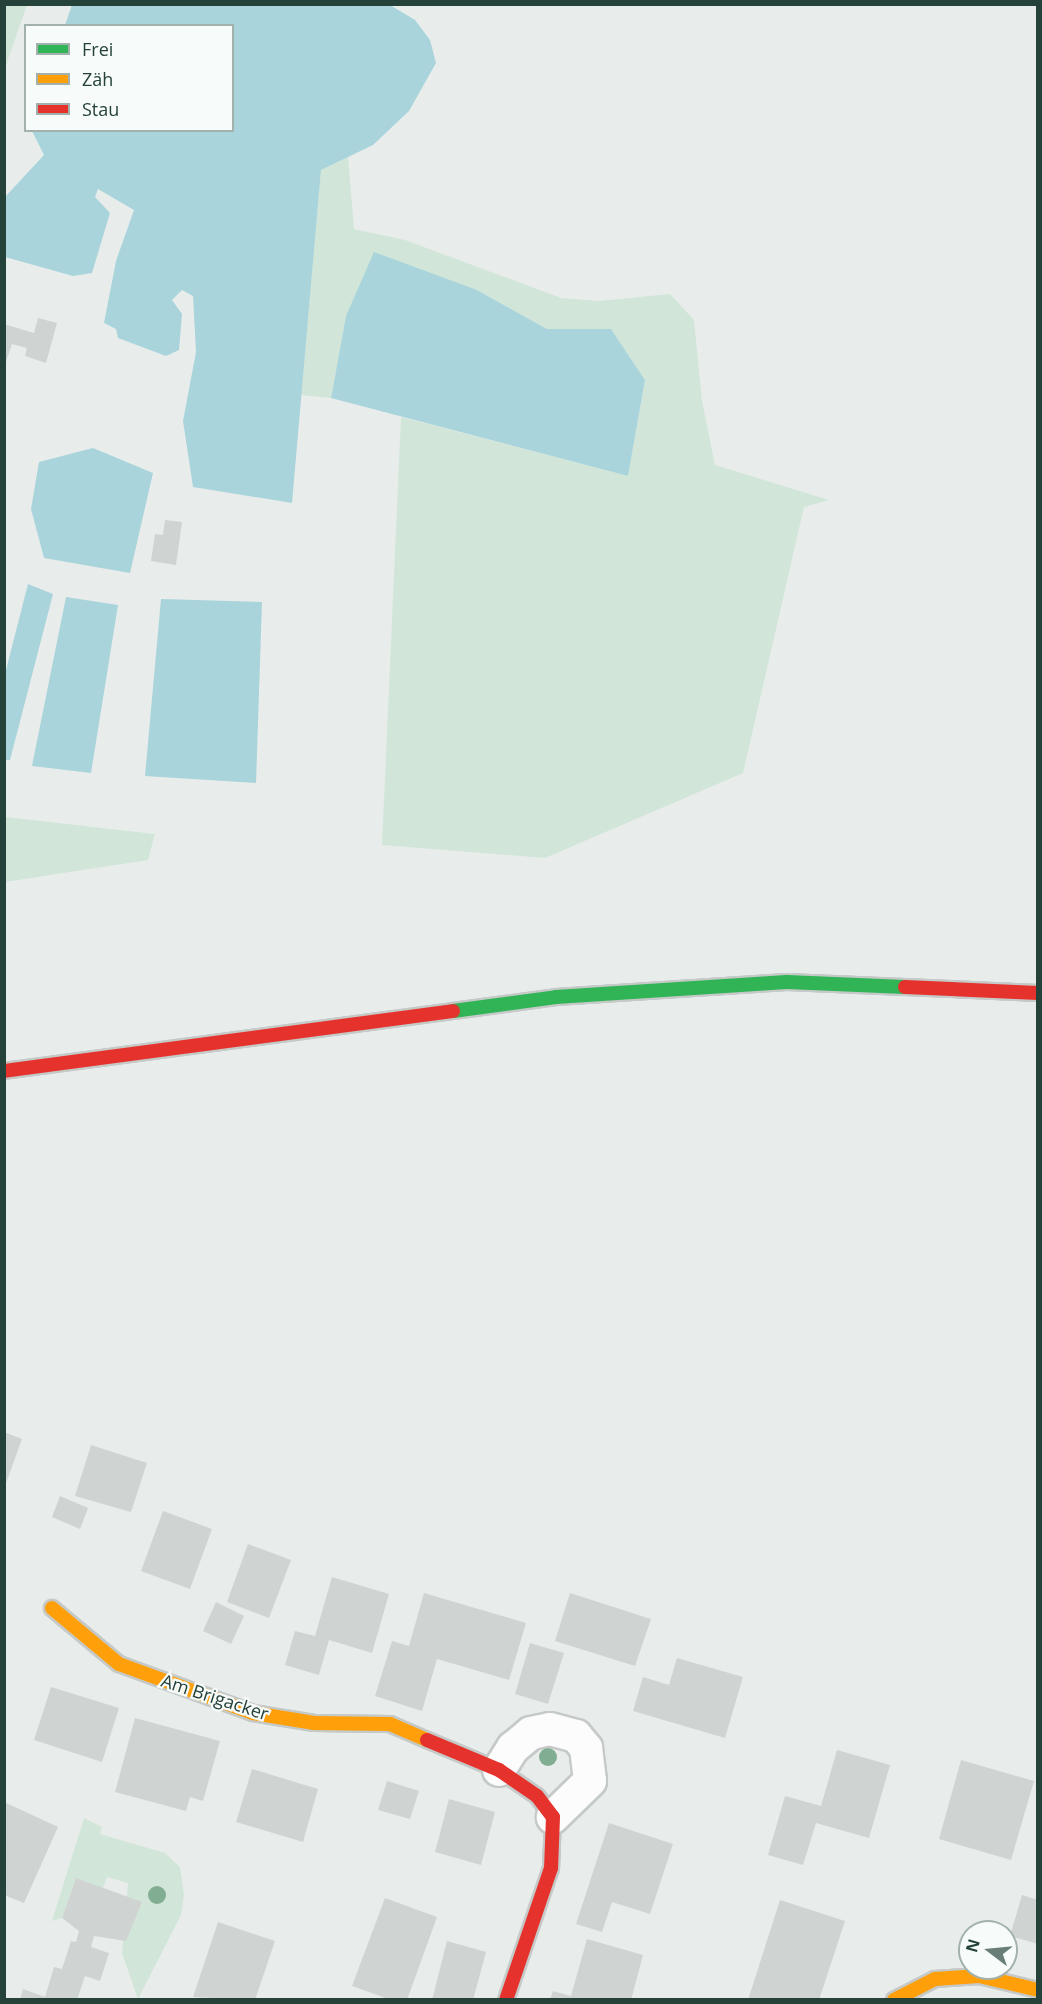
<!DOCTYPE html>
<html>
<head>
<meta charset="utf-8">
<style>
  body { margin:0 }
  #map { position:relative; width:1042px; height:2004px; overflow:hidden; background:#e8edeb; font-family:"Open Sans",sans-serif }
  div>[style] { position:absolute }
  [style*='--x'] { left:calc(var(--x)*1px); top:calc(var(--y)*1px); width:calc(var(--w)*1px); rotate:calc(var(--a)*1deg) }
  .green>* { inset:0; background:#d1e6d8 }
  .water>* { inset:0; background:#a9d4db }
  .building>* { inset:0; background:#cfd4d2 }
  .roads { filter:drop-shadow(2px 0 #c5cac8) drop-shadow(-2px 0 #c5cac8) drop-shadow(0 2px #c5cac8) drop-shadow(0 -2px #c5cac8) }
  .street>* { height:32px; margin:-16px; padding:0 16px; transform-origin:16px; border-radius:16px; background:#fcfcfc }
  .fast>* { height:14px; margin:-7px; padding:0 7px; transform-origin:7px; border-radius:7px; background:#30b455 }
  .slow>* { height:14px; margin:-7px; padding:0 7px; transform-origin:7px; border-radius:7px; background:#ff9f0a }
  .jam>* { height:14px; margin:-7px; padding:0 7px; transform-origin:7px; border-radius:7px; background:#e5322d }
  .trees>* { width:18px; height:18px; margin:-9px; border-radius:50%; background:#81ae93 }
  span { translate:-50% -50%; white-space:nowrap; text-align:center; line-height:1.15; -webkit-text-stroke:4.5px #f7fbf9; paint-order:stroke }
  .street-label { font-size:18px; color:#24423a }
  .frame { position:absolute; inset:0; border:6px solid #24423a; pointer-events:none }
  .legend { position:absolute; left:24px; top:24px; width:210px; height:108px; box-sizing:border-box; background:#f7fbf9; border:2px solid #a3b1ad; margin:0; padding:8px 10px; list-style:none; font-size:18px; color:#24423a }
  .legend li { display:flex; align-items:center; gap:12px; height:30px }
  .legend b { width:30px; border:2px solid #a3b1ad }
  .north { position:absolute; left:958px; top:1920px; width:60px; height:60px; box-sizing:border-box; background:#f7fbf9; border:2px solid #a3b1ad; border-radius:50%; rotate:286deg; font-size:16px; font-weight:700; line-height:24px; text-align:center; color:#24423a }
  .north::after { content:''; display:block; margin:auto; width:21px; height:27px; background:#697e78; clip-path:polygon(50% 0,100% 100%,50% 72%,0 100%) }
</style>
</head>
<body>
<div id="map">
  <div class="green">
    <div style="clip-path:polygon(5px 4px,27px 5px,5px 68px,4px 5px)"></div>
    <div style="clip-path:polygon(348px 157px,354px 229px,405px 240px,561px 298px,599px 301px,670px 294px,694px 320px,702px 401px,715px 465px,829px 500px,804px 507px,743px 773px,545px 858px,382px 845px,401px 417px,628px 476px,645px 380px,611px 329px,547px 329px,477px 290px,346px 316px,331px 398px,301px 395px,321px 170px)"></div>
    <div style="clip-path:polygon(5px 817px,155px 834px,148px 860px,5px 882px)"></div>
    <div style="clip-path:polygon(84px 1818px,102px 1827px,100px 1834px,165px 1853px,180px 1867px,184px 1895px,181px 1915px,138px 1999px,122px 1953px,128px 1883px,107px 1877px,103px 1888px,76px 1878px,62px 1918px,52px 1921px)"></div>
  </div>
  <div class="water">
    <div style="clip-path:polygon(72px 5px,390px 5px,415px 20px,430px 40px,436px 63px,409px 111px,373px 145px,321px 170px,292px 503px,193px 487px,183px 421px,196px 352px,193px 296px,182px 290px,172px 300px,182px 314px,179px 350px,166px 356px,118px 338px,116px 329px,104px 323px,116px 261px,134px 210px,98px 189px,95px 197px,110px 213px,92px 273px,73px 276px,5px 257px,5px 197px,44px 155px,32px 131px,232px 130px,232px 26px,65px 25px)"></div>
    <div style="clip-path:polygon(374px 252px,477px 290px,547px 329px,611px 329px,645px 380px,628px 476px,331px 398px,346px 316px)"></div>
    <div style="clip-path:polygon(93px 448px,153px 473px,130px 573px,44px 558px,31px 509px,39px 462px)"></div>
    <div style="clip-path:polygon(28px 584px,53px 594px,10px 760px,5px 760px,5px 674px)"></div>
    <div style="clip-path:polygon(66px 597px,118px 605px,91px 773px,32px 766px)"></div>
    <div style="clip-path:polygon(161px 599px,262px 602px,256px 783px,145px 776px)"></div>
  </div>
  <div class="building">
    <div style="clip-path:polygon(38px 318px,57px 323px,46px 363px,25px 356px,27px 348px,12px 344px,4px 368px,4px 324px,34px 333px)"></div>
    <div style="clip-path:polygon(165px 520px,182px 522px,176px 565px,151px 561px,155px 534px,163px 535px)"></div>
    <div style="clip-path:polygon(4px 1432px,22px 1439px,5px 1486px,4px 1486px)"></div>
    <div style="clip-path:polygon(91px 1445px,147px 1463px,131px 1512px,75px 1496px)"></div>
    <div style="clip-path:polygon(60px 1496px,88px 1508px,80px 1529px,52px 1517px)"></div>
    <div style="clip-path:polygon(163px 1511px,212px 1529px,190px 1589px,141px 1571px)"></div>
    <div style="clip-path:polygon(248px 1544px,291px 1560px,269px 1618px,227px 1602px)"></div>
    <div style="clip-path:polygon(332px 1577px,389px 1594px,372px 1653px,329px 1640px,319px 1675px,285px 1665px,295px 1631px,315px 1636px)"></div>
    <div style="clip-path:polygon(424px 1593px,526px 1623px,509px 1680px,437px 1659px,422px 1711px,375px 1696px,392px 1641px,409px 1646px)"></div>
    <div style="clip-path:polygon(570px 1593px,651px 1619px,635px 1666px,555px 1641px)"></div>
    <div style="clip-path:polygon(216px 1602px,244px 1616px,231px 1644px,203px 1631px)"></div>
    <div style="clip-path:polygon(530px 1643px,564px 1653px,548px 1704px,515px 1694px)"></div>
    <div style="clip-path:polygon(677px 1658px,743px 1677px,725px 1738px,633px 1711px,643px 1677px,669px 1685px)"></div>
    <div style="clip-path:polygon(51px 1687px,119px 1708px,102px 1762px,34px 1740px)"></div>
    <div style="clip-path:polygon(135px 1718px,220px 1741px,203px 1801px,190px 1797px,186px 1811px,115px 1792px)"></div>
    <div style="clip-path:polygon(837px 1750px,890px 1765px,869px 1838px,816px 1823px,803px 1865px,768px 1855px,785px 1796px,821px 1806px)"></div>
    <div style="clip-path:polygon(961px 1760px,1034px 1781px,1011px 1860px,939px 1839px)"></div>
    <div style="clip-path:polygon(252px 1769px,318px 1789px,303px 1842px,236px 1822px)"></div>
    <div style="clip-path:polygon(387px 1781px,419px 1791px,410px 1819px,378px 1810px)"></div>
    <div style="clip-path:polygon(449px 1799px,495px 1812px,481px 1865px,435px 1852px)"></div>
    <div style="clip-path:polygon(4px 1802px,58px 1827px,24px 1903px,4px 1895px)"></div>
    <div style="clip-path:polygon(609px 1823px,673px 1844px,650px 1914px,612px 1902px,602px 1932px,576px 1924px)"></div>
    <div style="clip-path:polygon(76px 1878px,142px 1902px,126px 1941px,94px 1936px,91px 1947px,109px 1953px,100px 1981px,85px 1976px,77px 2000px,20px 2000px,23px 1989px,45px 1997px,54px 1967px,62px 1969px,71px 1941px,76px 1942px,79px 1931px,62px 1918px)"></div>
    <div style="clip-path:polygon(1022px 1895px,1038px 1900px,1038px 1944px,1010px 1936px)"></div>
    <div style="clip-path:polygon(385px 1898px,437px 1917px,407px 2000px,391px 2000px,352px 1986px)"></div>
    <div style="clip-path:polygon(780px 1900px,845px 1921px,819px 2000px,748px 2000px)"></div>
    <div style="clip-path:polygon(218px 1922px,275px 1941px,255px 2000px,193px 1997px)"></div>
    <div style="clip-path:polygon(587px 1939px,643px 1955px,631px 2000px,550px 2000px,553px 1991px,571px 1996px)"></div>
    <div style="clip-path:polygon(447px 1941px,486px 1952px,473px 2000px,432px 2000px)"></div>
  </div>
  <div class="roads">
    <div class="street">
      <div style="--x:499;--y:1770;--w:26;--a:-58"></div>
      <div style="--x:513;--y:1748;--w:23;--a:-40"></div>
      <div style="--x:531;--y:1733;--w:19;--a:-12"></div>
      <div style="--x:550;--y:1729;--w:27;--a:15"></div>
      <div style="--x:576;--y:1736;--w:16;--a:50"></div>
      <div style="--x:586;--y:1748;--w:33;--a:83"></div>
      <div style="--x:590;--y:1781;--w:52;--a:135.8"></div>
    </div>
    <div class="fast">
      <div style="--x:453;--y:1011;--w:104;--a:-7.7"></div>
      <div style="--x:556;--y:997;--w:231;--a:-3.7"></div>
      <div style="--x:787;--y:982;--w:118;--a:2.4"></div>
    </div>
    <div class="slow">
      <div style="--x:52;--y:1608;--w:87;--a:39.9"></div>
      <div style="--x:119;--y:1664;--w:143;--a:20.1"></div>
      <div style="--x:253;--y:1713;--w:62;--a:9.3"></div>
      <div style="--x:314;--y:1723;--w:76;--a:0.8"></div>
      <div style="--x:390;--y:1724;--w:40;--a:23.4"></div>
      <div style="--x:894;--y:2000;--w:46;--a:-27.1"></div>
      <div style="--x:935;--y:1979;--w:44;--a:-3.9"></div>
      <div style="--x:979;--y:1976;--w:61;--a:13.3"></div>
    </div>
    <div class="jam">
      <div style="--x:905;--y:987;--w:133;--a:2.6"></div>
      <div style="--x:4;--y:1071;--w:453;--a:-7.6"></div>
      <div style="--x:427;--y:1740;--w:78;--a:22.6"></div>
      <div style="--x:499;--y:1770;--w:46;--a:34.4"></div>
      <div style="--x:537;--y:1796;--w:26;--a:53"></div>
      <div style="--x:553;--y:1817;--w:51;--a:92.2"></div>
      <div style="--x:551;--y:1868;--w:139;--a:108.8"></div>
    </div>
  </div>
  <div class="trees">
    <div style="left:548px;top:1757px"></div>
    <div style="left:157px;top:1895px"></div>
  </div>
  <div class="street-label">
    <span style="left:215px;top:1697px;rotate:18deg">Am Brigacker</span>
  </div>
  <div class="frame"></div>
  <ul class="legend">
  <li><b style="height:8px;background:#30b455"></b>Frei</li>
  <li><b style="height:8px;background:#ff9f0a"></b>Zäh</li>
  <li><b style="height:8px;background:#e5322d"></b>Stau</li>
  </ul>
  <div class="north">N</div>
</div>
</body>
</html>
